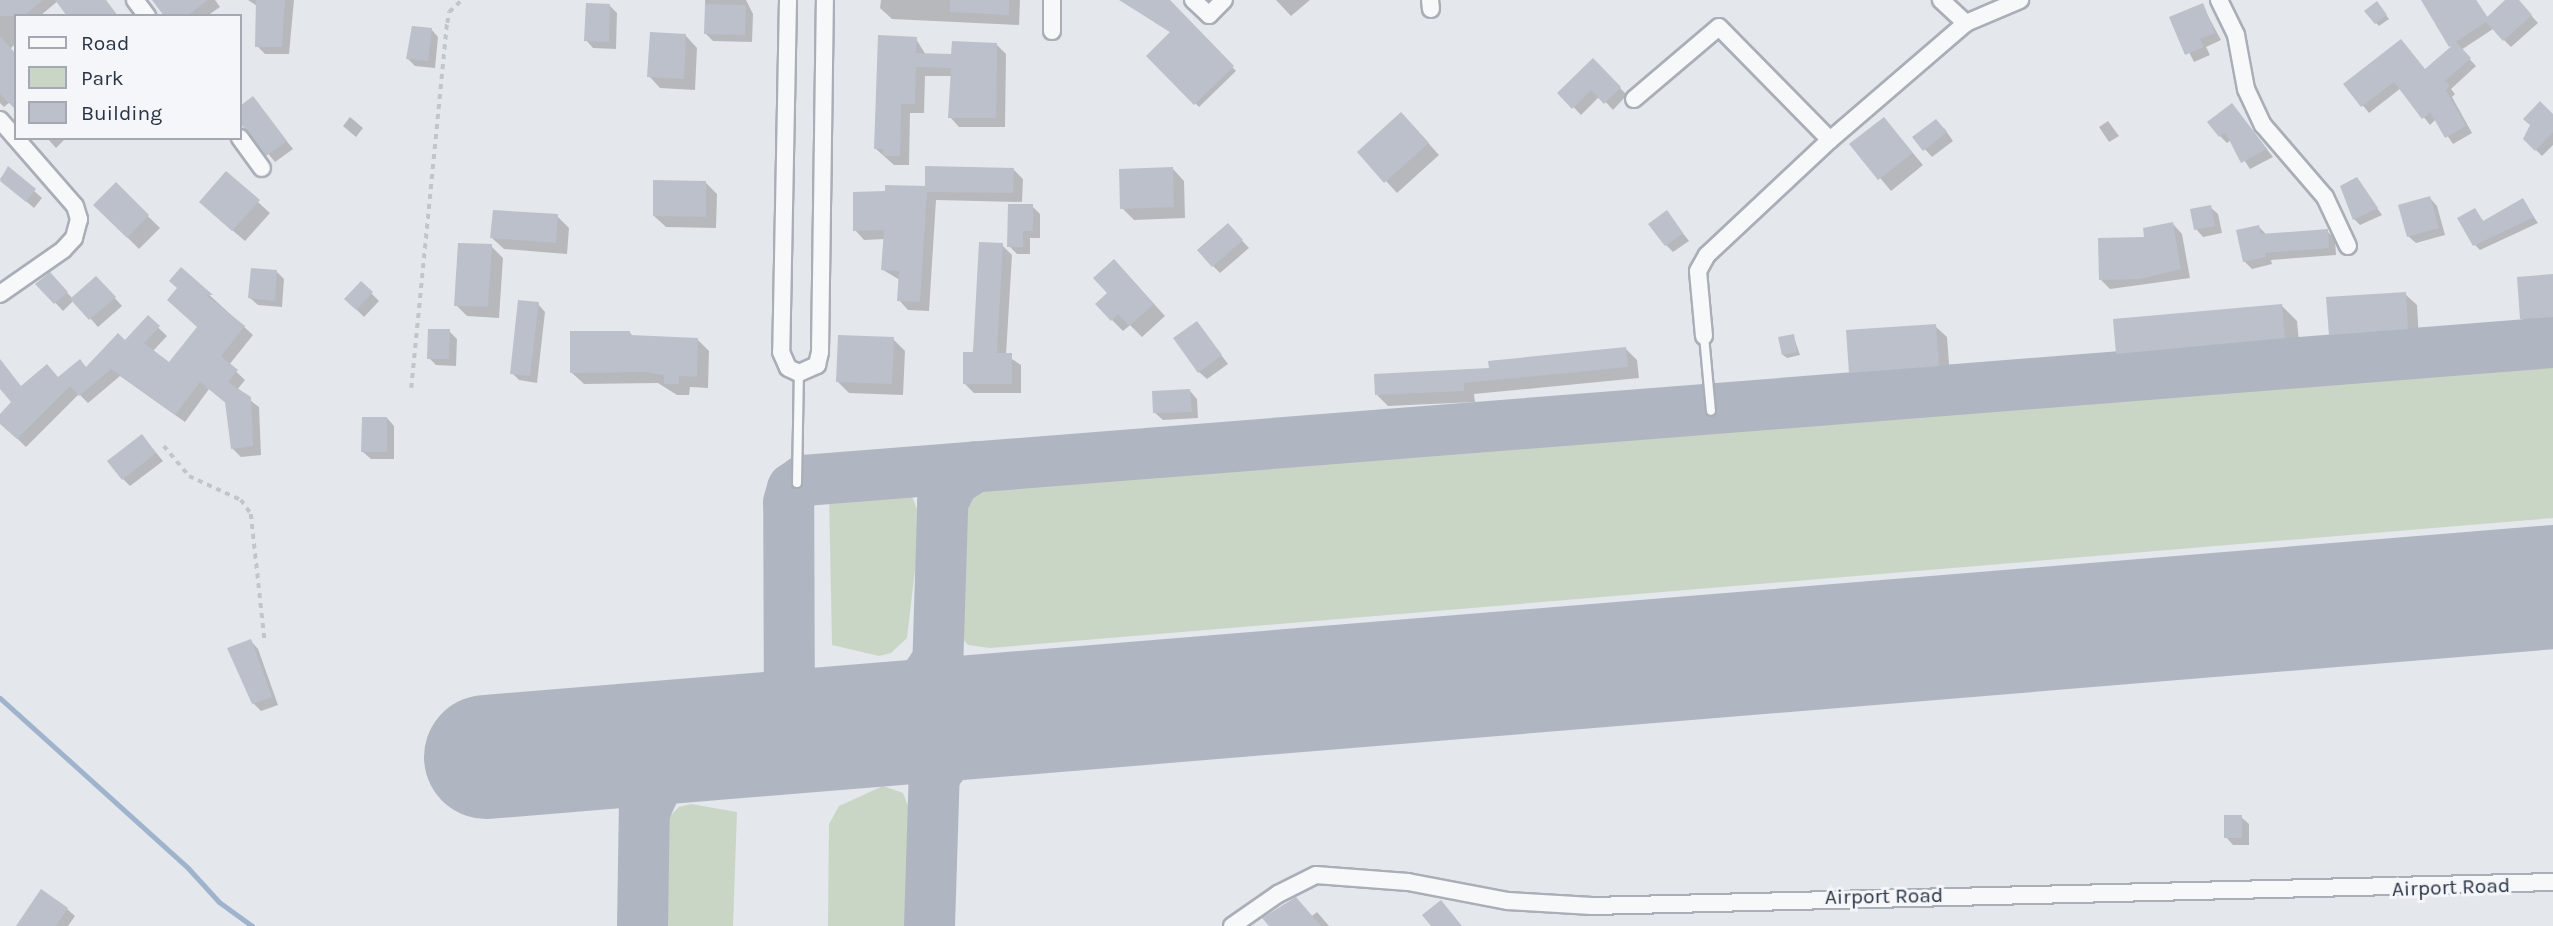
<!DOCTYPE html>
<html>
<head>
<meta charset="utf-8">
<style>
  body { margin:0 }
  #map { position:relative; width:2553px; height:926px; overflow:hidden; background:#e4e7ec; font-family:Karla,sans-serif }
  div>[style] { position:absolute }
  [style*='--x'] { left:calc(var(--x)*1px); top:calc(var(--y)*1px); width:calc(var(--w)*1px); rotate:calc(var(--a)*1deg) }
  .green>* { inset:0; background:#c9d6c5 }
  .shadow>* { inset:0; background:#0003 }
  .stream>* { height:5px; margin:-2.5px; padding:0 2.5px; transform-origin:2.5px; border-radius:2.5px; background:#9fb4cc }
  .taxiway>* { height:51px; margin:-25.5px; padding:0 25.5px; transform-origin:25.5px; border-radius:25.5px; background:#b0b6c1 }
  .runway>* { height:124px; margin:-62px; padding:0 62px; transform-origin:62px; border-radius:62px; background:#b0b6c1 }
  .building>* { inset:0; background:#bbc0ca }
  .path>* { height:3.5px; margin-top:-1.75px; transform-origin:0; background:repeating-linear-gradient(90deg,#c2c5cb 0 5px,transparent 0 10px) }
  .roads { filter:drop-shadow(2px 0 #a9aeb7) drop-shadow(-2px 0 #a9aeb7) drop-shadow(0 2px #a9aeb7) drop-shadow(0 -2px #a9aeb7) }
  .service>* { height:8px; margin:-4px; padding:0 4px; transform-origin:4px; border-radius:4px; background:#f7f8fa }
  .minor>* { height:16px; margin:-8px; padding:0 8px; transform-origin:8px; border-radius:8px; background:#f7f8fa }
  span { translate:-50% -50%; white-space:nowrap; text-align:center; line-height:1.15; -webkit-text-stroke:6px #f4f6f9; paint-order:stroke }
  .street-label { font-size:21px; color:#2b3445 }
  .legend { position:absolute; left:14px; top:14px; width:228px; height:126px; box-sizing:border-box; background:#f4f6f9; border:2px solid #a4a8b1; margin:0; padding:9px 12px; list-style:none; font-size:21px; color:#2b3445 }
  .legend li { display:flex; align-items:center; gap:14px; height:35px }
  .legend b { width:35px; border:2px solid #a4a8b1 }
</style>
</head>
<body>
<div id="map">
  <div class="green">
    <div style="clip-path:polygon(2553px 352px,2553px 518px,990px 648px,968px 645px,950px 625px,957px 497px,964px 489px,982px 481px)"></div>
    <div style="clip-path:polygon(880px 485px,898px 486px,911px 494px,921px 519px,907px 638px,891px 653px,879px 656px,832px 645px,829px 493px)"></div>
    <div style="clip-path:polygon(883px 786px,903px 793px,908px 806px,907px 926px,828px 926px,829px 824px,839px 806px)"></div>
    <div style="clip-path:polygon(691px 804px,737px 812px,733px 926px,654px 926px,662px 824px,679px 807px)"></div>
  </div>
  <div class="shadow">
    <div style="clip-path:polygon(8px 0,59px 0,40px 16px,16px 16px,16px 43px,10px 49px,10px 102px,4px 107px,0 103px,0 7px)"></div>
    <div style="clip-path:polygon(161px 0,215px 0,220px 7px,207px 16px,166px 16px)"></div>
    <div style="clip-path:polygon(248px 0,294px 0,289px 54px,265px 54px,257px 46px,257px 6px)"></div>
    <div style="clip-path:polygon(705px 0,746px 0,753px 14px,752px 42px,713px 41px,706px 34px)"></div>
    <div style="clip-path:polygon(881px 0,1020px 0,1019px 25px,892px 19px,880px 8px)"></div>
    <div style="clip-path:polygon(1166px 0,1236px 71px,1199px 107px,1148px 56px,1172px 33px,1154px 22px)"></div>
    <div style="clip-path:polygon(1276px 0,1310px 0,1291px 16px)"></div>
    <div style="clip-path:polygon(2423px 0,2476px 0,2488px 18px,2508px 0,2517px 0,2538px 23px,2511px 47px,2493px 29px,2461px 50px,2476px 66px,2451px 89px,2455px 94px,2452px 97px,2472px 133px,2453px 144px,2436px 119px,2430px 125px,2401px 88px,2369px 113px,2345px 84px,2425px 71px,2452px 48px)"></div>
    <div style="clip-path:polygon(2202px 5px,2221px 40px,2206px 47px,2210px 55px,2194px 62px,2172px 18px)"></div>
    <div style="clip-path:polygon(610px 6px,617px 13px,616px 49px,593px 48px,586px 40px)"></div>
    <div style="clip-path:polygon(2380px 7px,2389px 19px,2379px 26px,2376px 23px)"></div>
    <div style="clip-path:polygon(431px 29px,438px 37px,435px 68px,415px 66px,407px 58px)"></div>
    <div style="clip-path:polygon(686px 36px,697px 48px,695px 90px,660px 88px,649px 76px)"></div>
    <div style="clip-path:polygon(916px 39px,926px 55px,953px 55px,996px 44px,1006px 54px,1005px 127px,959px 127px,950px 117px,952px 76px,925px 76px,924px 113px,910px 113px,909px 165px,894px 165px,876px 149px)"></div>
    <div style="clip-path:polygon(1593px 61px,1627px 95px,1613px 110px,1600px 96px,1581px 115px,1560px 93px)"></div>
    <div style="clip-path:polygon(253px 99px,293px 149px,275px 162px,240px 120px,240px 109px)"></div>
    <div style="clip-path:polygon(2232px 105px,2273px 157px,2250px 169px,2231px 140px,2227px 143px,2220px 136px)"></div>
    <div style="clip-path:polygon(350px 117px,363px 128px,356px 137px,343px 126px)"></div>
    <div style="clip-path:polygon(2553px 117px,2553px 145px,2542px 156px,2525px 139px)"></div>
    <div style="clip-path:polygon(1884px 119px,1923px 165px,1891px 191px,1852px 144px)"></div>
    <div style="clip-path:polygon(2108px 121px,2119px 136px,2109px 142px,2099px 127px)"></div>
    <div style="clip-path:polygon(1413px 126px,1439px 155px,1397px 193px,1386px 181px)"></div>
    <div style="clip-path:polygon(1944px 128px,1953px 141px,1932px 157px,1915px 138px)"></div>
    <div style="clip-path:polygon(47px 138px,66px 138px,56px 148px)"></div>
    <div style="clip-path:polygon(8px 168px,42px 198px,34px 208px,0 179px)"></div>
    <div style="clip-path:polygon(1173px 169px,1184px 181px,1185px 218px,1134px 220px,1122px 208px)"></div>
    <div style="clip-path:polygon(1014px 170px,1023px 179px,1022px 202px,936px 200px,929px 311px,908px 310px,899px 300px,900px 280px,883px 270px,885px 239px,864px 240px,855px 230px,927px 188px)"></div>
    <div style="clip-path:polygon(226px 173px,270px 213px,245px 241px,212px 213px)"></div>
    <div style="clip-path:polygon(2357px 179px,2382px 215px,2360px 225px,2354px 219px)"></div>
    <div style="clip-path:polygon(706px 183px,717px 194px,716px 228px,666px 227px,654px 216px)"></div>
    <div style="clip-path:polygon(116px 185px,160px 228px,139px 249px,95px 205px)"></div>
    <div style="clip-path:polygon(2430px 198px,2437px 206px,2445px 235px,2416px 243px,2408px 236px)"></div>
    <div style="clip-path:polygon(2523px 201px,2538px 223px,2480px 250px,2475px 245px,2475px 210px,2484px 222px)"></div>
    <div style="clip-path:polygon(1032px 206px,1040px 214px,1040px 238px,1030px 238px,1030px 254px,1017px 254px,1009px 246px)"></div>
    <div style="clip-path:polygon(2210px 207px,2218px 214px,2222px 233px,2203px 237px,2196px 229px)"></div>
    <div style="clip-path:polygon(1667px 213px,1689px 241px,1673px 252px,1666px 245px)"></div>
    <div style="clip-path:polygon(557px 216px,569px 228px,567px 254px,504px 249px,492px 238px)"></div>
    <div style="clip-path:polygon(2173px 224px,2182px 234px,2190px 278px,2110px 289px,2101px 280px,2146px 238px)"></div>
    <div style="clip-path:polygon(2259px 227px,2266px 234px,2327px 231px,2335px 239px,2336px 255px,2271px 260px,2272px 264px,2252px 269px,2244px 261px)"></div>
    <div style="clip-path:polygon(1235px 233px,1249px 248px,1220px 273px,1213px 266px)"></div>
    <div style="clip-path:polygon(1002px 245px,1012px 255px,1006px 355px,1021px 365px,1021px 393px,974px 393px,964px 383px)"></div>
    <div style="clip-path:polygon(491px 246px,503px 258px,499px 318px,467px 316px,456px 305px)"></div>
    <div style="clip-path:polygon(181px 269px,253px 335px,229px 365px,245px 380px,237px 390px,259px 407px,261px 455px,241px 457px,232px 448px,227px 404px,209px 389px,185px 422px,120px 376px,88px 403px,79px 394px,26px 447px,0 422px,13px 402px,0 386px,0 371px,22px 388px,59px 379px,86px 369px,125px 342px,148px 318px,167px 336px,153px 351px,170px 364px,199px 328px,179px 289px)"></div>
    <div style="clip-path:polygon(277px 272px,284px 279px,282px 307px,258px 305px,250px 298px)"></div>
    <div style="clip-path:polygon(1126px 273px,1165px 316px,1142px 337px,1130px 325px,1123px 331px,1112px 320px)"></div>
    <div style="clip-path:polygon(50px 274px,73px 299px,103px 285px,122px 306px,98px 327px,74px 300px,63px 311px,38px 284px)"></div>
    <div style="clip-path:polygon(2553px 276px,2553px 329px,2533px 330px,2522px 319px)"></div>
    <div style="clip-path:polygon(361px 283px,379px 301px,364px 317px,346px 299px)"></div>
    <div style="clip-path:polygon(2405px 294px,2417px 305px,2419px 340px,2342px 346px,2330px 334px)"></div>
    <div style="clip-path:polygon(538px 304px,545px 312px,537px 383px,519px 380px,512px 373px)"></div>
    <div style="clip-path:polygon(2282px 306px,2297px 321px,2300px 353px,2133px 368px,2117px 353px)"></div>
    <div style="clip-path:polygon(1197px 323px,1228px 364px,1207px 379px,1199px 372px)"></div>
    <div style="clip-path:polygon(1935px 326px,1947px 337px,1950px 377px,1862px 384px,1851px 372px)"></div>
    <div style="clip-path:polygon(449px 331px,457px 339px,456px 366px,436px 365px,429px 358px)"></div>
    <div style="clip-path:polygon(630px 333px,634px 337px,698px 340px,709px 351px,708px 388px,690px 387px,689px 395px,677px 395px,658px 383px,584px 384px,572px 373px)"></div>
    <div style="clip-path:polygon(1793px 335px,1800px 355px,1787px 358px,1783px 355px)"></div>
    <div style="clip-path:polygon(893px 339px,905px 351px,903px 395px,849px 393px,837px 381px)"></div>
    <div style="clip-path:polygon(1625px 348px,1637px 360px,1639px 378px,1474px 394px,1475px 402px,1388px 406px,1377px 395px,1491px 369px)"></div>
    <div style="clip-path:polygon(1190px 391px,1197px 399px,1198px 418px,1163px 420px,1155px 413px)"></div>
    <div style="clip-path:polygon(387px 418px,394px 426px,394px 459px,371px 459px,363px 452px)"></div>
    <div style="clip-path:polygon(149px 444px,163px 461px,130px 486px,123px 479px)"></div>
    <div style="clip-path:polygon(251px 641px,258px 649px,278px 705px,261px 711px,253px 703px)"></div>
    <div style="clip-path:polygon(2241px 817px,2249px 824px,2249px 845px,2233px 845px,2226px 837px)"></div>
    <div style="clip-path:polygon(67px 909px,75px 916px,68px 926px,21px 926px)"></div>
    <div style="clip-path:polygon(1317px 912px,1329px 926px,1274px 926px,1312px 916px)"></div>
  </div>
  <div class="stream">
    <div style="--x:0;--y:698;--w:253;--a:42.1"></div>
    <div style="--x:188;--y:868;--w:46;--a:47.6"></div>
    <div style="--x:219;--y:902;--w:41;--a:36"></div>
  </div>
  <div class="taxiway">
    <div style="--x:789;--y:732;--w:230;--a:-90.2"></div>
    <div style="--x:788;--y:502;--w:15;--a:-74"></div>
    <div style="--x:792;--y:488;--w:14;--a:-36"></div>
    <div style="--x:803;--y:480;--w:1755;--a:-4.51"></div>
    <div style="--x:934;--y:775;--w:37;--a:-124"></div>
    <div style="--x:913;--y:744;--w:38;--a:-148"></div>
    <div style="--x:881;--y:724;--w:43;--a:-41.2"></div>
    <div style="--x:913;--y:696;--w:43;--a:-56.3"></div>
    <div style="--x:934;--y:775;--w:44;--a:-53.4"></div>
    <div style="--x:960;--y:740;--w:45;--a:-33.3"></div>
    <div style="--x:644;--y:811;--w:43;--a:-65.2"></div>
    <div style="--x:662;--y:772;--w:72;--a:-29.1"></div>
    <div style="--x:642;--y:926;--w:182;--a:-89.1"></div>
    <div style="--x:929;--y:926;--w:424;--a:-88.2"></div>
    <div style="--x:942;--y:502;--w:25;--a:-63"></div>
    <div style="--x:953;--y:480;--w:26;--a:-32"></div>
  </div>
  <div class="runway">
    <div style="--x:486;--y:757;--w:2074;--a:-4.7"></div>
  </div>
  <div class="building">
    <div style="clip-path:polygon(0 0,43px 0,24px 16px,0 16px)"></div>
    <div style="clip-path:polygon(55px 0,106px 0,118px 16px,67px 16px)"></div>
    <div style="clip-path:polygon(152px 0,208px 0,187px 16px,164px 16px)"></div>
    <div style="clip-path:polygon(256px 0,285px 0,282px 47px,255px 47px)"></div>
    <div style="clip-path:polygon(950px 0,1009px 0,1009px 15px,950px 12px)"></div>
    <div style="clip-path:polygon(1119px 0,1170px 0,1234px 66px,1194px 105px,1146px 56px,1170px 32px)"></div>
    <div style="clip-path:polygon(2421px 0,2476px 0,2487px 17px,2505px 0,2519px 0,2532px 15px,2503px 41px,2486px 22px,2456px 42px,2471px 58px,2445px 81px,2450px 86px,2446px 90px,2466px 126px,2445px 138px,2430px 112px,2422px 119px,2394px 82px,2361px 107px,2343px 84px,2401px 39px,2425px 69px,2455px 43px,2449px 47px)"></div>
    <div style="clip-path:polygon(2377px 1px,2387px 15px,2375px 24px,2364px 11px)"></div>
    <div style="clip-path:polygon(586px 3px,610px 4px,609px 42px,584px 41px)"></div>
    <div style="clip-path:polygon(2203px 3px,2215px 33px,2200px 39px,2204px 47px,2185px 55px,2169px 17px)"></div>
    <div style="clip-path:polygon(705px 4px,746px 5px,745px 35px,704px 34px)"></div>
    <div style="clip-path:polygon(412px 26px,432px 28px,428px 61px,406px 59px)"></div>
    <div style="clip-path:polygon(650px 32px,686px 34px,684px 79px,647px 77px)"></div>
    <div style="clip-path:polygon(878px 35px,917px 37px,916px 53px,951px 54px,952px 41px,997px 43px,996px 118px,948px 118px,951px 68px,916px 67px,915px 104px,901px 104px,900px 156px,883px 156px,883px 149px,874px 149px)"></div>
    <div style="clip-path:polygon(0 36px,16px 54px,16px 110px,0 94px)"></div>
    <div style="clip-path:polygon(1593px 58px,1621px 87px,1604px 104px,1591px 90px,1572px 109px,1557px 93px)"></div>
    <div style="clip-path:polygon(253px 96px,287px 141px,266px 156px,240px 123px,240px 106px)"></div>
    <div style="clip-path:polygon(2540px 101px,2553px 114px,2553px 132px,2535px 151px,2523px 139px,2530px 125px,2523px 119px)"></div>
    <div style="clip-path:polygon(2232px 103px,2267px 149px,2241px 163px,2225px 132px,2219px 137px,2207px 122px)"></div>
    <div style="clip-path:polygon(1401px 112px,1429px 143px,1384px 183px,1357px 152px)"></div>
    <div style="clip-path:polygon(1884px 117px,1913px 153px,1878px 180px,1849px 144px)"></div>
    <div style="clip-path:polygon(1936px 119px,1947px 132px,1923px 151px,1912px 137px)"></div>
    <div style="clip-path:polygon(8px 166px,36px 189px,26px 202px,0 181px)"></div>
    <div style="clip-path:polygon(925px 166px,1014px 168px,1013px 193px,927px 192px,920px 302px,897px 301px,899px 271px,881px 270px,884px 230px,853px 231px,853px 192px,885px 191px,885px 185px,925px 186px)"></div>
    <div style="clip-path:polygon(1173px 167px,1174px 207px,1120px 209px,1119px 169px)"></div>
    <div style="clip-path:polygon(226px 171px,260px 200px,232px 231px,199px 202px)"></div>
    <div style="clip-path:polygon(2357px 177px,2378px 208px,2353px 220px,2340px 186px)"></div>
    <div style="clip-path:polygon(653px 180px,706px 181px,706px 217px,653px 216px)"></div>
    <div style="clip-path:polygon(116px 182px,149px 215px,127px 238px,93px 205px)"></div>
    <div style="clip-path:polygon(2430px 196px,2439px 228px,2407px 237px,2398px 205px)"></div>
    <div style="clip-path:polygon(2523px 198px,2534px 217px,2473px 246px,2457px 218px,2475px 208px,2483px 221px)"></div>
    <div style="clip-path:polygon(1008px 204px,1033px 204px,1033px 231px,1023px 231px,1023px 247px,1007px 247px)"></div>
    <div style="clip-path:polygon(2211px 205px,2215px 226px,2194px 230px,2190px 209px)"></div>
    <div style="clip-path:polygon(493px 210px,558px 214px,556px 243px,490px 238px)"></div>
    <div style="clip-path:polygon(1667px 210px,1683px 233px,1665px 246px,1648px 224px)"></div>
    <div style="clip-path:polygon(2173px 222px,2181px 269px,2140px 279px,2099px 280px,2098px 238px,2144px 237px,2143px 228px)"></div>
    <div style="clip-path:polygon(1228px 223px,1243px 240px,1212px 267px,1197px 250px)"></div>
    <div style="clip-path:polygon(2259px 225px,2261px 234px,2328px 229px,2329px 248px,2265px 253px,2266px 257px,2243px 262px,2236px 230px)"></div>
    <div style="clip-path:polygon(979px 242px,1003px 243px,997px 353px,1012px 353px,1012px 384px,963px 384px,963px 352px,973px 352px)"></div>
    <div style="clip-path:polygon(458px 243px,492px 244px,488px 307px,454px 306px)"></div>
    <div style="clip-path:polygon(1114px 259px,1154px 304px,1129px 326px,1118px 314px,1111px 321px,1095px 304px,1107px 293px,1093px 278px)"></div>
    <div style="clip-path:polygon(181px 267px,213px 295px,206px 295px,245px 326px,221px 356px,238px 370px,228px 382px,251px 397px,253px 446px,231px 449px,225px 402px,200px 382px,175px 415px,111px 369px,79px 396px,70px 386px,17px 439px,0 424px,0 414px,11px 402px,0 389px,0 359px,21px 386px,47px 364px,58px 377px,80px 359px,86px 367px,118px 333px,125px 340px,148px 315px,160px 326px,144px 343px,169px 362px,197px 327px,167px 300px,177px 288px,169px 281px)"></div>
    <div style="clip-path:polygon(251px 268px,277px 270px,275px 301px,248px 298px)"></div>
    <div style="clip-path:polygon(50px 272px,68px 292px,54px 304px,35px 284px)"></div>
    <div style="clip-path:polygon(2553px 274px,2553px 317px,2520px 319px,2517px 277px)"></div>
    <div style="clip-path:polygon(96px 276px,116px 297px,89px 320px,70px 299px)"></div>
    <div style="clip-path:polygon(361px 281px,373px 292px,356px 310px,344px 299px)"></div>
    <div style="clip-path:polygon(2406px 292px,2408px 329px,2329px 335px,2326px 297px)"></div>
    <div style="clip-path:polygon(518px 300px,539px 302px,530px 376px,510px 374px)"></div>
    <div style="clip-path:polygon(2282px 304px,2285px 338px,2116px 354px,2113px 319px)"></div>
    <div style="clip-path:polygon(1197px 321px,1222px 355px,1198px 373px,1173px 338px)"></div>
    <div style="clip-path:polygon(1936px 324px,1939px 366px,1849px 373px,1846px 330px)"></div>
    <div style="clip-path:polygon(428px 329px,450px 329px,449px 359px,427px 359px)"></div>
    <div style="clip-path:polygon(570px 331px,630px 331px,630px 335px,698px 338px,697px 377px,679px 376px,679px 384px,664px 384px,664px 375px,645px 372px,570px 373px)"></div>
    <div style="clip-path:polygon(1794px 334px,1797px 352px,1782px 355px,1778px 337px)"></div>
    <div style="clip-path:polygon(838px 335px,894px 337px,892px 384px,836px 382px)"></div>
    <div style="clip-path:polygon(1626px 347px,1628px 367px,1464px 383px,1464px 391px,1375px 395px,1374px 374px,1489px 368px,1488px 361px)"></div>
    <div style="clip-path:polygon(1190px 389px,1192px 412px,1153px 413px,1152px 391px)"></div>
    <div style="clip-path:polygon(362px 417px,387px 417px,387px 452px,361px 452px)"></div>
    <div style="clip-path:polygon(142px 434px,156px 453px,122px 480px,107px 461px)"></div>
    <div style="clip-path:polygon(251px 639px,272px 697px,252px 704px,227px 648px)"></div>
    <div style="clip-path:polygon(2224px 815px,2242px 815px,2242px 838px,2224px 838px)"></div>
    <div style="clip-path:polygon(41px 889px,68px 908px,56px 926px,16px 926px)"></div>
    <div style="clip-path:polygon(1296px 897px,1321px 926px,1269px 926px,1262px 918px)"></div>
    <div style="clip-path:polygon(1441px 900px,1462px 926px,1431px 926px,1422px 915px)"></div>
  </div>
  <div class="path">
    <div style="--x:411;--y:388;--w:367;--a:-84.4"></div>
    <div style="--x:447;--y:23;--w:11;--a:-80"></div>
    <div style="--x:449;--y:12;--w:18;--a:-43"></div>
    <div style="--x:164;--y:446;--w:39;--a:50"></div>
    <div style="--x:189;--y:476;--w:57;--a:24.8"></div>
    <div style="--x:241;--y:500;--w:17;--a:54"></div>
    <div style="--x:251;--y:514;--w:130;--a:83.8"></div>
  </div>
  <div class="roads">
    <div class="service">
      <div style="--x:1704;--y:336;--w:75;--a:84.7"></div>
      <div style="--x:797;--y:483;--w:110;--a:-89"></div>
    </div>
    <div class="minor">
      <div style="--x:135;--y:0;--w:20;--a:53"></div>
      <div style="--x:788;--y:0;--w:352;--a:91.1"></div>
      <div style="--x:781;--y:352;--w:17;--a:66"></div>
      <div style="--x:788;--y:368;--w:12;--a:24"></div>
      <div style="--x:799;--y:373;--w:20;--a:-24"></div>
      <div style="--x:817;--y:365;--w:13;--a:-77"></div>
      <div style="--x:820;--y:352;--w:352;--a:-89.2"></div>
      <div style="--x:1193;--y:0;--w:22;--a:43"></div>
      <div style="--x:1209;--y:15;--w:21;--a:-45"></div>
      <div style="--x:1430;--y:0;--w:9;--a:84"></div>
      <div style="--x:1941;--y:0;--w:34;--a:43"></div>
      <div style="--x:2219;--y:0;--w:39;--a:64"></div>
      <div style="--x:2236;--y:35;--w:55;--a:79.5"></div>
      <div style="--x:2246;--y:89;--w:40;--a:65"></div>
      <div style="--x:2263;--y:125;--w:95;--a:49.3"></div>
      <div style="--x:2325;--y:197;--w:54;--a:64.9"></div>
      <div style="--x:1052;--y:31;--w:31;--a:-90"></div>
      <div style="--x:1634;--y:99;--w:111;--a:-40.3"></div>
      <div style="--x:1719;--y:27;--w:158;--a:45.5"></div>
      <div style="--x:0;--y:120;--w:114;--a:48.9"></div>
      <div style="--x:75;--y:206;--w:14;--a:73"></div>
      <div style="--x:79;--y:219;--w:20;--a:105"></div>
      <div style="--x:74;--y:238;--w:16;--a:133"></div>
      <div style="--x:63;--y:250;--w:77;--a:145.1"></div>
      <div style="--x:240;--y:138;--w:37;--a:54"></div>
      <div style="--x:1704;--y:336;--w:65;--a:-95.3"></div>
      <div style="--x:1698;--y:271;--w:18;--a:-61"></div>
      <div style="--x:1707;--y:255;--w:168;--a:-43.1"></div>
      <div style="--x:1830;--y:140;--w:179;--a:-40.7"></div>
      <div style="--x:1966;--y:23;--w:59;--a:-23.1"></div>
      <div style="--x:1232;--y:926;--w:56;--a:-34.8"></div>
      <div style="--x:1278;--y:894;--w:42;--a:-26.6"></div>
      <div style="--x:1316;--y:875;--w:92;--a:4.4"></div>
      <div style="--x:1408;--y:882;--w:102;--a:10.8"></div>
      <div style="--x:1508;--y:901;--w:84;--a:3.4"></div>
      <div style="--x:1592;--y:906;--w:961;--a:-1.43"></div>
    </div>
  </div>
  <div class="street-label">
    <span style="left:2451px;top:887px;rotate:-2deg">Airport Road</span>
    <span style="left:1884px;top:896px;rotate:-1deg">Airport Road</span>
  </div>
  <ul class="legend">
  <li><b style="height:9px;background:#f7f8fa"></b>Road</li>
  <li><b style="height:19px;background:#c9d6c5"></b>Park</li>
  <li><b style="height:19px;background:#bbc0ca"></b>Building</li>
  </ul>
</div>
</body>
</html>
